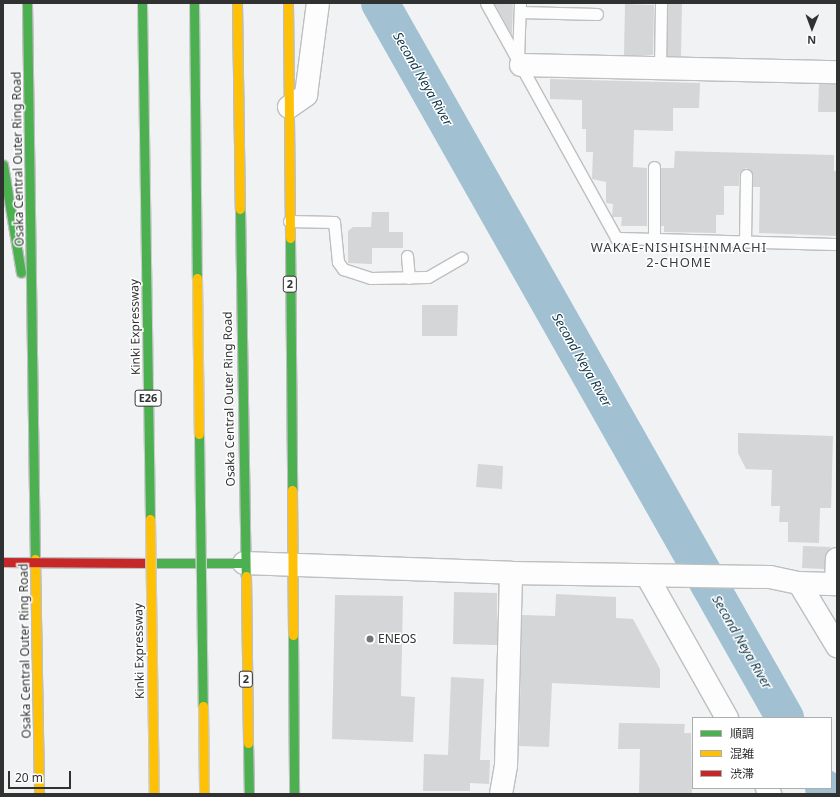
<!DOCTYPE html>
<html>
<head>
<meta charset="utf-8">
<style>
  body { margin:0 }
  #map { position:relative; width:840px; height:797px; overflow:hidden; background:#f0f2f4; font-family:"Noto Sans","Noto Sans JP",sans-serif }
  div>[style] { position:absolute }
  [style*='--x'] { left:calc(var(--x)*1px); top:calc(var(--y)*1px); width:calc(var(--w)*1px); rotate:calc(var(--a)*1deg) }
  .river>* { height:38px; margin:-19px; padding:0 19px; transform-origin:19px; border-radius:19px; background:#a1c1d2 }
  .building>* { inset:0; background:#d4d6d7 }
  .roads { filter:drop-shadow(1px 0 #bdbfc0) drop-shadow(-1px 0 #bdbfc0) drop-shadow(0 1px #bdbfc0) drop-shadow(0 -1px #bdbfc0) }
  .lane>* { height:11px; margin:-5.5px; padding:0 5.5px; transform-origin:5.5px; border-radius:5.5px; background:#fdfdfd }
  .street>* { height:22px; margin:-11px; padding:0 11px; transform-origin:11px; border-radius:11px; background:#fdfdfd }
  .fast>* { height:9px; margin:-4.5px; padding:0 4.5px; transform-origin:4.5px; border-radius:4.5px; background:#4caf50 }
  .slow>* { height:9px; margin:-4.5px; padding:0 4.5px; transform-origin:4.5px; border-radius:4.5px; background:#ffc107 }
  .jam>* { height:9px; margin:-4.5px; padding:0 4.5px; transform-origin:4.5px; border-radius:4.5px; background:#c62828 }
  .bridges { filter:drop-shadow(1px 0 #cccdce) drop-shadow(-1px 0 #cccdce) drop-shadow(0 1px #cccdce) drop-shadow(0 -1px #cccdce) }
  .fast-bridge>* { height:9px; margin:-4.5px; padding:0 4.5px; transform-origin:4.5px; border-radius:4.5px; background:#4caf50 }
  .slow-bridge>* { height:9px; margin:-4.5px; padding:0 4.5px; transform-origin:4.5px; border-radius:4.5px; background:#ffc107 }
  .dots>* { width:11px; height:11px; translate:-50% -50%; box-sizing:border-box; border:2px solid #fff; border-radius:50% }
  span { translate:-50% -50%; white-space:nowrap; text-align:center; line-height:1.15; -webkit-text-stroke:3px #fff; paint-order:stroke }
  .shield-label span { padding:1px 3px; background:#fff; border:1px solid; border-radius:3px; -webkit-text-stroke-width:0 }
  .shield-label { font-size:11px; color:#303232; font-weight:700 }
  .street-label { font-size:12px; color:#303232 }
  .poi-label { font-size:12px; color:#303232 }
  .left { translate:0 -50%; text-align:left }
  .water-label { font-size:13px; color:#0c3445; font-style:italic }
  .neighbourhood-label { font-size:13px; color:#3b3e40; letter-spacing:1px }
  .frame { position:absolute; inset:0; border:4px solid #303232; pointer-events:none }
  .legend { position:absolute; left:692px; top:717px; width:140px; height:72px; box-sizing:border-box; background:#fff; border:1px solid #acadad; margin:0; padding:5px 7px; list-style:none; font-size:12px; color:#303232 }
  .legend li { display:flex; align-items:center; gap:8px; height:20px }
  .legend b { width:20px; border:1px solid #acadad }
  .north { position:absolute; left:792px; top:8px; width:40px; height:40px; -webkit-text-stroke:3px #fff; paint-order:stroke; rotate:181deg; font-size:11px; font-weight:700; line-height:16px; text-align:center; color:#303232 }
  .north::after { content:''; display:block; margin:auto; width:14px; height:18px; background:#303232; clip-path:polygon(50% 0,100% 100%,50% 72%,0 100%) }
  .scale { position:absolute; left:8px; top:771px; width:63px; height:18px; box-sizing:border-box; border:2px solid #303232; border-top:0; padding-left:5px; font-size:12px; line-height:14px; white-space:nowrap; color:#303232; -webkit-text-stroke:3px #fff; paint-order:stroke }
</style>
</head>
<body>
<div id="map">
  <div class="river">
    <div style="--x:380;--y:3;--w:822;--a:60.47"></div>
    <div style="--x:824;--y:788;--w:7;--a:63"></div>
  </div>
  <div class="building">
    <div style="clip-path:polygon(494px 3px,513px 3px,512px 35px)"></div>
    <div style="clip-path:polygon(668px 3px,682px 3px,681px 56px,667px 56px)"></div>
    <div style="clip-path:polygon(625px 4px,654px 5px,653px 55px,624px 55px)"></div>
    <div style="clip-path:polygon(550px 79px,700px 83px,699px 108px,673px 108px,673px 131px,634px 130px,633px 167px,647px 168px,647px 226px,621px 226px,622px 217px,612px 217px,613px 204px,606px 203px,606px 182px,592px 179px,593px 152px,586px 152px,586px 129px,582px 129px,582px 100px,550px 99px)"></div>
    <div style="clip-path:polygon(819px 84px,837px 84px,837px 112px,818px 112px)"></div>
    <div style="clip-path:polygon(675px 151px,834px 155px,834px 171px,837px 171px,837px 236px,759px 233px,760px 187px,753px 187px,752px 172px,746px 168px,740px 172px,739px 186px,724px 186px,724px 215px,716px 215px,716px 233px,664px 232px,664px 226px,661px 226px,661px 168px,674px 168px)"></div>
    <div style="clip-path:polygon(372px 212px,389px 212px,389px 232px,403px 232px,403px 248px,372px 248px,372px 264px,348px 263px,348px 231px,353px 227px,371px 227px)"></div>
    <div style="clip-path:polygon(422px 305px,458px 305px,457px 336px,422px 336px)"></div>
    <div style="clip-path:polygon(738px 433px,833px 436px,831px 508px,820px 508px,819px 543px,788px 542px,788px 522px,779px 522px,780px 506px,771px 506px,772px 470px,746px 469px,738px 453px)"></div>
    <div style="clip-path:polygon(478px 464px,503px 466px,502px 489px,476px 487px)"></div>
    <div style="clip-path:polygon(803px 546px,831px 547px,826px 553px,824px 569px,802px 568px)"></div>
    <div style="clip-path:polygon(454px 592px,497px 593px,497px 645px,453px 644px)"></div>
    <div style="clip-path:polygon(556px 594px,616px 597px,616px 618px,633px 619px,660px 669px,660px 688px,552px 683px,549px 747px,519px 746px,522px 615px,555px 616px)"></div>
    <div style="clip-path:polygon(335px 595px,403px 596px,401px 696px,415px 697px,413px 742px,332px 739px)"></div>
    <div style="clip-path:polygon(451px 677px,484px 679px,480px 760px,490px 760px,489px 784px,470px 783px,470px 791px,423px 791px,424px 754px,448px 755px)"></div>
    <div style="clip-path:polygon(619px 723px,685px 724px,684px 733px,691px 733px,692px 794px,639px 794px,640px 749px,618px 749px)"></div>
  </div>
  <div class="roads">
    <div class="lane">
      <div style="--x:486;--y:3;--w:269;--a:61"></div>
      <div style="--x:616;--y:238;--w:221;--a:1.6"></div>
      <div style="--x:520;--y:12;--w:77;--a:1.5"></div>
      <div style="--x:518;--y:58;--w:55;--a:-87.9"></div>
      <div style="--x:660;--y:68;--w:65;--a:-89.1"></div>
      <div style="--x:289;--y:221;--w:45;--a:1.3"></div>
      <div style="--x:334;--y:222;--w:40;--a:84.3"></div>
      <div style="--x:338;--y:262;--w:9;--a:54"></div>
      <div style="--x:343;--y:269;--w:29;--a:18"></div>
      <div style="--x:371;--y:278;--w:57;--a:-1"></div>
      <div style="--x:428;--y:277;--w:39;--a:-30"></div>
      <div style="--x:654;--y:239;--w:72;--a:-90"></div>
      <div style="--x:745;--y:241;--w:66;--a:-89.1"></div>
      <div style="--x:407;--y:256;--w:22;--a:85"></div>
    </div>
    <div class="street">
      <div style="--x:521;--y:65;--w:316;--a:1.3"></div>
      <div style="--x:289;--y:107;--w:21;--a:-35"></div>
      <div style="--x:306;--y:95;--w:93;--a:-82.6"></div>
      <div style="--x:244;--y:563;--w:267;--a:2.1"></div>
      <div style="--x:511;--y:573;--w:259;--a:0.9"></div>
      <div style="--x:770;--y:577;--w:30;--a:12"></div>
      <div style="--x:799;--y:583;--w:38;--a:2"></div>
      <div style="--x:647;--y:576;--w:163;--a:60.6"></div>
      <div style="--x:799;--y:583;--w:74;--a:58.9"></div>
      <div style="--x:836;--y:584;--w:25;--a:-88"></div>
      <div style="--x:767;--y:788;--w:7;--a:63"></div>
      <div style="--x:501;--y:794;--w:28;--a:-80"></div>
      <div style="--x:506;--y:766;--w:193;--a:-88.5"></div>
    </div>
    <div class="fast">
      <div style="--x:27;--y:3;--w:556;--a:89.18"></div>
      <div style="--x:3;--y:165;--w:109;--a:80.5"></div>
      <div style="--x:240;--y:209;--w:367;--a:89.1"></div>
      <div style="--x:290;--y:238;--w:252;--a:89.5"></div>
      <div style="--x:152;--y:563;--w:92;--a:0"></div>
      <div style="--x:293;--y:635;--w:159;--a:89.6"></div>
      <div style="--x:248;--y:743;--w:51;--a:88.9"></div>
    </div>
    <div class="slow">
      <div style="--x:237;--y:3;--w:206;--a:89.2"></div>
      <div style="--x:288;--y:3;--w:235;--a:89.5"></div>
      <div style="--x:292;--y:490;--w:145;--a:89.6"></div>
      <div style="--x:35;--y:559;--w:235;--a:89"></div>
      <div style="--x:246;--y:576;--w:167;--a:89.3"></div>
    </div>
    <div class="jam">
      <div style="--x:3;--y:562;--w:149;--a:0.4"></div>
    </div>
  </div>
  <div class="bridges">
    <div class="fast-bridge">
      <div style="--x:142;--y:3;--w:516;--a:89.11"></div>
      <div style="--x:194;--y:3;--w:275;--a:89.4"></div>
      <div style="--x:199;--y:434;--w:272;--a:89.2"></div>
    </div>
    <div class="slow-bridge">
      <div style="--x:197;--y:278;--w:156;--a:89.3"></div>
      <div style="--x:150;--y:519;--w:275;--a:89.2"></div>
      <div style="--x:203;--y:706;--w:88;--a:89.3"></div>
    </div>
  </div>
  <div class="dots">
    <div style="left:370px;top:639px;background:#737576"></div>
  </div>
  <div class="shield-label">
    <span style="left:290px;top:284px">2</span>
    <span style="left:148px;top:398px">E26</span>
    <span style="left:246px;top:679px">2</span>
  </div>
  <div class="street-label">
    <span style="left:18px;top:159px;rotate:-91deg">Osaka Central Outer Ring Road</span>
    <span style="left:135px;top:327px;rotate:-91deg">Kinki Expressway</span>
    <span style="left:229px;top:399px;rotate:-91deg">Osaka Central Outer Ring Road</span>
    <span style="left:25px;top:651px;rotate:-91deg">Osaka Central Outer Ring Road</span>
    <span style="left:139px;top:651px;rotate:-91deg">Kinki Expressway</span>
  </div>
  <div class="poi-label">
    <span class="left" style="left:378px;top:639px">ENEOS</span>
  </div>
  <div class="water-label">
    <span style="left:423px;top:79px;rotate:60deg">Second Neya River</span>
    <span style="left:582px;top:360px;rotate:60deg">Second Neya River</span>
    <span style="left:742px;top:642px;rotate:60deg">Second Neya River</span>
  </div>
  <div class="neighbourhood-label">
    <span style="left:679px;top:255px">WAKAE-NISHISHINMACHI<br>2-CHOME</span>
  </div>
  <div class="frame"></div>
  <ul class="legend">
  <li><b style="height:5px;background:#4caf50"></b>順調</li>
  <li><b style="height:5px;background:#ffc107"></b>混雑</li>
  <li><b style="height:5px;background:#c62828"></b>渋滞</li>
  </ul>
  <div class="north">N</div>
  <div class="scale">20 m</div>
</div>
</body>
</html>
